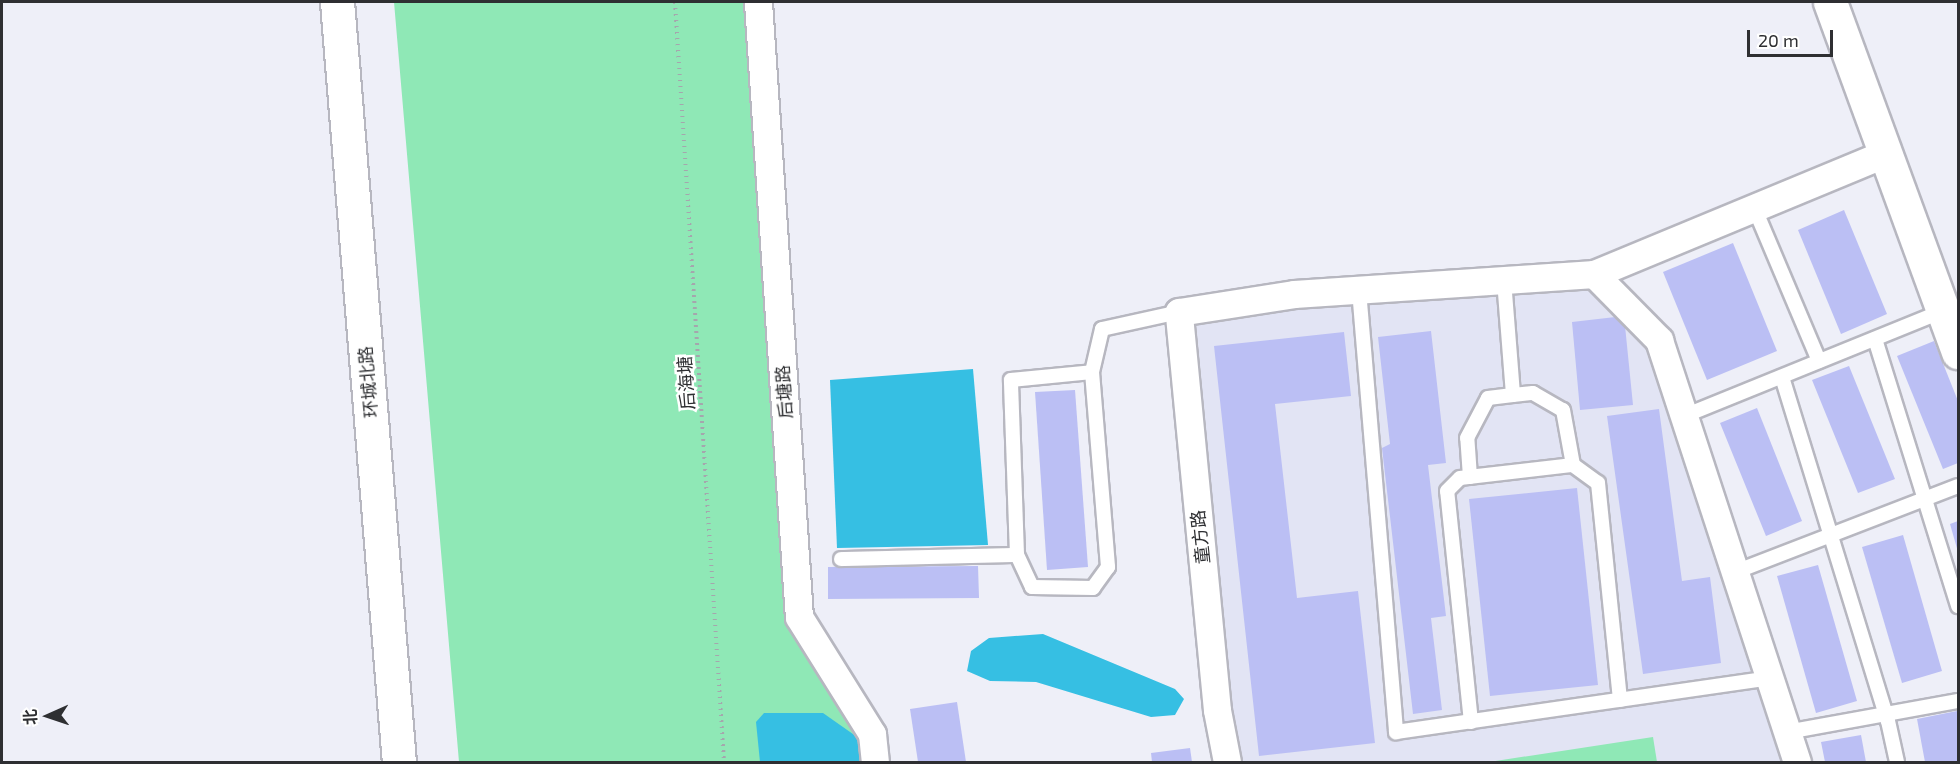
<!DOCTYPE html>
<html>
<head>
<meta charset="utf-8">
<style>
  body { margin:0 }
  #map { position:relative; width:1960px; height:764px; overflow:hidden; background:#eeeff8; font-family:"Exo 2","Noto Sans SC",sans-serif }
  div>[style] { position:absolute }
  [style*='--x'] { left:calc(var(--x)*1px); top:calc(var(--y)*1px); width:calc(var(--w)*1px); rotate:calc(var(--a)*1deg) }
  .built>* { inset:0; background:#e2e4f4 }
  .green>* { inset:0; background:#8fe8b6 }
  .water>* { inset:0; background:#36bfe3 }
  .building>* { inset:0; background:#bbbff4 }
  .path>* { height:4px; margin-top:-2px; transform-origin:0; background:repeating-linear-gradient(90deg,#a5a6ad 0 1.5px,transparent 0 6px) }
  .roads { filter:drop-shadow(2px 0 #b7b7c0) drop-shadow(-2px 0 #b7b7c0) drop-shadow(0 2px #b7b7c0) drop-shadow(0 -2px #b7b7c0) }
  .lane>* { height:14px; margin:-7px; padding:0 7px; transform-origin:7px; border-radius:7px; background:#fff }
  .street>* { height:27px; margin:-13.5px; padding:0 13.5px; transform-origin:13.5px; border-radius:13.5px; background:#fff }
  .secondary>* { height:33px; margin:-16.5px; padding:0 16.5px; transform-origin:16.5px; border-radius:16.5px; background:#fff }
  span { translate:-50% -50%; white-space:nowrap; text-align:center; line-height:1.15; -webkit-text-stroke:5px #fff; paint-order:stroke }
  .street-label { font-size:18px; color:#2e2f32 }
  .frame { position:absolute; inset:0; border:3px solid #2e2f32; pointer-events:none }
  .north { position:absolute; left:18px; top:686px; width:60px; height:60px; -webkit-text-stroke:4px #fff; paint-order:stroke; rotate:267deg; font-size:16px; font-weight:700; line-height:24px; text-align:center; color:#2e2f32 }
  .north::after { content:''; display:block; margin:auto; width:21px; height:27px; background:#2e2f32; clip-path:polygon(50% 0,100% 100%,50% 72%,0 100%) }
  .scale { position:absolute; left:1747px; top:30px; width:86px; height:27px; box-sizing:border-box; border:3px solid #2e2f32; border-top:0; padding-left:8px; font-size:18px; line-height:21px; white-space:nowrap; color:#2e2f32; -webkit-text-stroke:4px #fff; paint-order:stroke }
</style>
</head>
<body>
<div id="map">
  <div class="built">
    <div style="clip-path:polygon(1594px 274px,1659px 340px,1797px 762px,1227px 762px,1179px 312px)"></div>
  </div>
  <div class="green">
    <div style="clip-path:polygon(394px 2px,760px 2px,799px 617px,875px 762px,459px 762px)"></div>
    <div style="clip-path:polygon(1653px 737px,1657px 762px,1489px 762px)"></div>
  </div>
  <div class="water">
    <div style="clip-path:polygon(973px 369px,988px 545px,837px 548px,830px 380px)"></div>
    <div style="clip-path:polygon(1043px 634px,1175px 689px,1184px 699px,1175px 715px,1151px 717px,1036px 682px,990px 681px,967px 671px,971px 651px,989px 638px)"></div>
    <div style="clip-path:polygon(764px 713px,823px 713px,860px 739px,861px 762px,760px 762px,756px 722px)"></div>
  </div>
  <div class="building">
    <div style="clip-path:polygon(1844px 210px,1887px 314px,1841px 334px,1798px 230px)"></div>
    <div style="clip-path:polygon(1733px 243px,1777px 351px,1707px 380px,1663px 272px)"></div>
    <div style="clip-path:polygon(1624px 316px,1633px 405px,1580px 410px,1572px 322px)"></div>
    <div style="clip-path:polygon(1431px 331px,1446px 463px,1428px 465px,1446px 616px,1431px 618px,1442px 710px,1413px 714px,1382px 448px,1390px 444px,1378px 337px)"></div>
    <div style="clip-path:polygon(1344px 332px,1351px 396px,1275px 404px,1297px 598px,1358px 591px,1375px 743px,1259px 756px,1214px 346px)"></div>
    <div style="clip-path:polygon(1934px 341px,1958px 401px,1958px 463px,1943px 469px,1897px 356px)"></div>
    <div style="clip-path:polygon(1849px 366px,1895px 479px,1858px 493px,1812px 380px)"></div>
    <div style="clip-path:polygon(1075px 390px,1088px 567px,1047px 570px,1035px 392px)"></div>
    <div style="clip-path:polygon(1757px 408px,1802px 521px,1766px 536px,1720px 423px)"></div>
    <div style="clip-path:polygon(1659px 409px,1682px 581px,1710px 577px,1721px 663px,1643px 674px,1607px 416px)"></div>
    <div style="clip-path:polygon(1577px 488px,1598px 685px,1490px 696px,1469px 499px)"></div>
    <div style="clip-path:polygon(1958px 521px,1958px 552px,1950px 524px)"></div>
    <div style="clip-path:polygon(1903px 535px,1942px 671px,1902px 683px,1862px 547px)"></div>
    <div style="clip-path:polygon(1818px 565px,1857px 701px,1816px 713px,1777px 576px)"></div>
    <div style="clip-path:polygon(978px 566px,979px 598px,828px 599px,828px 567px)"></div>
    <div style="clip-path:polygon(957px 702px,966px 762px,918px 762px,910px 709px)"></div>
    <div style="clip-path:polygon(1957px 711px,1958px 762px,1925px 762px,1917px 719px)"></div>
    <div style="clip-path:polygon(1861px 735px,1866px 762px,1825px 762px,1821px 742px)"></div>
    <div style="clip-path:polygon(1190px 748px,1192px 762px,1152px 762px,1151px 753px)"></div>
  </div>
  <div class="path">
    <div style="--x:675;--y:2;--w:762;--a:86.31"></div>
  </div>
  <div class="roads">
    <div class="lane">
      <div style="--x:1754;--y:207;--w:167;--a:67.1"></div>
      <div style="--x:1504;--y:280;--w:115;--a:85.5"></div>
      <div style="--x:1359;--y:290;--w:444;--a:85.2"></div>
      <div style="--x:1396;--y:732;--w:377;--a:-8.2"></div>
      <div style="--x:1875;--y:339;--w:280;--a:72.7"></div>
      <div style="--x:1092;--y:372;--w:196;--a:85.3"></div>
      <div style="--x:1108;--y:567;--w:26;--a:126"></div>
      <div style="--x:1093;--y:588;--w:61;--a:-179.1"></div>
      <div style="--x:1032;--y:587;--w:35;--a:-115"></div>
      <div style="--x:1017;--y:555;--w:175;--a:-92"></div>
      <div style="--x:1011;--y:380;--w:81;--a:-5.6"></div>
      <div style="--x:1092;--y:372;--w:44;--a:-76.9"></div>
      <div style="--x:1102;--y:329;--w:79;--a:-12.4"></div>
      <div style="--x:1782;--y:377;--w:360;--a:72.9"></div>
      <div style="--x:1888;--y:721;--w:42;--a:77.6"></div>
      <div style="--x:1684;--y:416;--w:279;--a:-22.1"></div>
      <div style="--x:1470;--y:477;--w:39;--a:-94"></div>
      <div style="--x:1467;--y:438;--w:45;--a:-62.3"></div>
      <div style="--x:1488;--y:398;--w:25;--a:-7"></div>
      <div style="--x:1513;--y:395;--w:20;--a:-6"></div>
      <div style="--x:1533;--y:393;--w:34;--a:30"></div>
      <div style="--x:1563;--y:410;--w:56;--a:79.7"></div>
      <div style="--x:841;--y:559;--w:176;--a:-1.3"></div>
      <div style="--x:1735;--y:572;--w:239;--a:-21.1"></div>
      <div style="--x:1471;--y:722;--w:232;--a:-95.9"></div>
      <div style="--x:1447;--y:491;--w:18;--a:-45"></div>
      <div style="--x:1460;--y:478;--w:114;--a:-6.6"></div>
      <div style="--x:1573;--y:465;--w:31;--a:36"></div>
      <div style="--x:1598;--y:483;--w:218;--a:84.2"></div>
      <div style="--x:1787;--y:732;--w:174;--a:-10.3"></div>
    </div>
    <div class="street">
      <div style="--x:758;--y:2;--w:616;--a:86.19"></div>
      <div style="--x:799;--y:617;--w:138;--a:58"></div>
      <div style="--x:872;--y:734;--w:28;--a:84"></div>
      <div style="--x:1594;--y:274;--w:93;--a:45.4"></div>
      <div style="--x:1659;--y:340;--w:444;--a:71.9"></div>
      <div style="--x:1227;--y:762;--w:53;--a:-100.9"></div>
      <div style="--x:1217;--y:710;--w:400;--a:-95.5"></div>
      <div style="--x:1179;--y:312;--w:116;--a:-8.9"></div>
      <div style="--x:1294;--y:294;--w:301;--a:-3.8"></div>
      <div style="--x:1594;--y:274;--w:316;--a:-22.5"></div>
    </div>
    <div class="secondary">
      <div style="--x:337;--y:2;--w:763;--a:85.34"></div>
      <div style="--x:1830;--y:2;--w:373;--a:69.9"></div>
    </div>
  </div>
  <div class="street-label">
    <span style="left:368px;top:382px;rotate:-95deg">环城北路</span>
    <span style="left:686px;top:383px;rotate:-94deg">后海塘</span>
    <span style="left:784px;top:392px;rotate:-94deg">后塘路</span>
    <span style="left:1200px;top:537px;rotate:-96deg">童方路</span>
  </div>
  <div class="frame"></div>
  <div class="north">北</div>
  <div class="scale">20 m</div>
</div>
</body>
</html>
